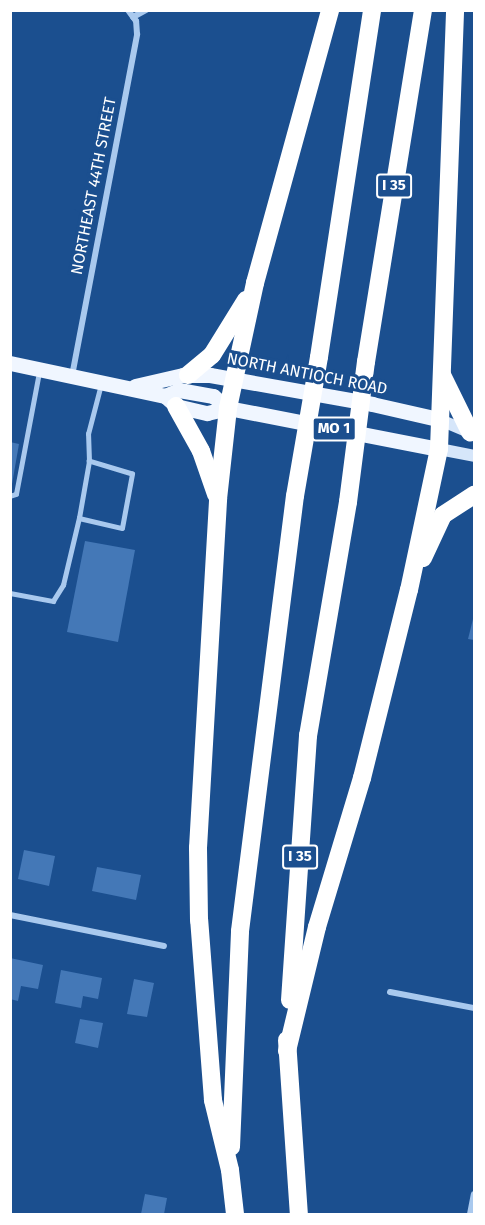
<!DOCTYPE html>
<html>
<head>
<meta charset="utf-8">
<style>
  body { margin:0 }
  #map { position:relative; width:485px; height:1225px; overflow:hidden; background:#1b4f8f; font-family:"Fira Sans",sans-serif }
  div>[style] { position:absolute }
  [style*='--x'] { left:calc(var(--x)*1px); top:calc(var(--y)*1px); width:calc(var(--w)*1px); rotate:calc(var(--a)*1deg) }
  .building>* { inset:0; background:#4478b7 }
  .lane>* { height:4.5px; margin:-2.25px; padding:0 2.25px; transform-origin:2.25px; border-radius:2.25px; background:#a9c9ee }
  .street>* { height:6px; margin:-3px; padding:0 3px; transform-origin:3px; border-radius:3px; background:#a9c9ee }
  .secondary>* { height:12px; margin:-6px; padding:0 6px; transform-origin:6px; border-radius:6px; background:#d6e6fa }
  .primary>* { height:15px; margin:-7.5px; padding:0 7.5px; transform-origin:7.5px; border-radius:7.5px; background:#f0f6ff }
  .highway>* { height:18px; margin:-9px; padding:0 9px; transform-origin:9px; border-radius:9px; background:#fff }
  .highway-bridge>* { height:18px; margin:-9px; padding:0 9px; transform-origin:9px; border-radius:9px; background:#fff }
  span { translate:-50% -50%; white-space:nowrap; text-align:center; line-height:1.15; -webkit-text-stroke:6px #1b4f8f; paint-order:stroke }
  .shield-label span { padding:2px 4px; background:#1b4f8f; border:2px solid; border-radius:4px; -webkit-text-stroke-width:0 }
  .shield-label { font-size:15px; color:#fff; font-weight:700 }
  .street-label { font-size:16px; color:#fff }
  .frame { position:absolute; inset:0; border:12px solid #fff; pointer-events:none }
</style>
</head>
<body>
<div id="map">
  <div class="building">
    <div style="clip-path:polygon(10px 442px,19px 444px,12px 484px,10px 484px)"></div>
    <div style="clip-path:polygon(85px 541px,135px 550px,118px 642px,67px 632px)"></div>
    <div style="clip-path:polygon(474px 615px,474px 640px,468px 639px)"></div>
    <div style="clip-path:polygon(24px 850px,55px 856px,49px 886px,18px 879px)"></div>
    <div style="clip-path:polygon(97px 867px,141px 875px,136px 900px,92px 891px)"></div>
    <div style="clip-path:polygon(10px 958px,43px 965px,38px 989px,21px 986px,18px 1001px,10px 999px)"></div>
    <div style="clip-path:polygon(61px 970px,102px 978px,98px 999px,83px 996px,81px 1008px,55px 1003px)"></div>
    <div style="clip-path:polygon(134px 979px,154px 983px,147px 1017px,127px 1014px)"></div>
    <div style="clip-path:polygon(80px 1019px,103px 1023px,98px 1048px,75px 1043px)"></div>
    <div style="clip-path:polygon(145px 1194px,167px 1198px,164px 1214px,141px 1214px)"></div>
  </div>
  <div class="lane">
    <div style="--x:10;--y:496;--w:6;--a:-18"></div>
    <div style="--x:16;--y:494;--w:124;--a:-79.3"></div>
    <div style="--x:79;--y:518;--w:44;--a:13.1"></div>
    <div style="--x:122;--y:528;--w:55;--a:-79.5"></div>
    <div style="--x:132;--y:474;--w:45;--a:-163.2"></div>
    <div style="--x:10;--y:593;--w:44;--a:10.5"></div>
    <div style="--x:53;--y:601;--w:19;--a:-58"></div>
    <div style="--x:63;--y:585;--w:69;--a:-76.6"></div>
    <div style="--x:79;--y:518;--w:58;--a:-80"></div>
    <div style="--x:89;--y:461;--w:27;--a:-92"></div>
    <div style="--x:88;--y:434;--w:52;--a:-75.4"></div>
  </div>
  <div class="street">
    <div style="--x:133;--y:17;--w:15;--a:-28"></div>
    <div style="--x:72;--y:376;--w:348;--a:-79.2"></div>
    <div style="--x:137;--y:34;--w:13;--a:-94"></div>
    <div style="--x:136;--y:21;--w:14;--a:-126"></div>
    <div style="--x:10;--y:915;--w:157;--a:11.4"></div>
    <div style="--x:390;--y:992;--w:86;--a:10.8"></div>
    <div style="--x:470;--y:1214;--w:20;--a:-79"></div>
  </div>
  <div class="secondary">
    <div style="--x:438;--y:419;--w:36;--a:23"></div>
    <div style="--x:439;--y:449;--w:36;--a:11"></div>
  </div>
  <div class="primary">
    <div style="--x:10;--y:363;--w:158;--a:12"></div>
    <div style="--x:165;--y:396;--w:15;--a:42"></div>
    <div style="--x:176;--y:406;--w:32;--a:13"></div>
    <div style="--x:207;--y:413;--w:22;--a:-13"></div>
    <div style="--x:228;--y:408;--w:215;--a:11"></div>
    <div style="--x:135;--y:386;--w:49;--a:-12.9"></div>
    <div style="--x:183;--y:375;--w:27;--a:0"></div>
    <div style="--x:210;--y:375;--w:165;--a:10.1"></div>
    <div style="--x:372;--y:404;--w:68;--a:12.8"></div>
    <div style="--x:165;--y:396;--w:15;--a:-23"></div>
    <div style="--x:179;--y:390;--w:35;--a:10"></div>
    <div style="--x:213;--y:396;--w:19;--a:39"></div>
  </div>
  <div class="highway">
    <div style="--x:319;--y:357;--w:351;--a:-81.3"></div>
    <div style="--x:366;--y:362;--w:357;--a:-80.8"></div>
    <div style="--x:188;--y:375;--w:31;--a:-40"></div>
    <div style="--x:212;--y:355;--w:65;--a:-58.3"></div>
    <div style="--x:442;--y:375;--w:64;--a:63.8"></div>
    <div style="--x:176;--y:406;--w:51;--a:60.9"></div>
    <div style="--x:201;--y:451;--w:46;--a:70.8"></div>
    <div style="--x:423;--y:558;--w:47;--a:-65.1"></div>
    <div style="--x:443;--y:515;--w:37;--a:-33"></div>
    <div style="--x:290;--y:1000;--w:265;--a:-86.1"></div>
    <div style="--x:308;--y:736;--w:237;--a:-80.3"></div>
    <div style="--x:287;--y:1040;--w:174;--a:86.1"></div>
    <div style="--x:287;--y:1051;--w:128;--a:-76.4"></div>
    <div style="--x:317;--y:927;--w:156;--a:-73.2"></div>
    <div style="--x:362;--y:778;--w:194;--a:-76"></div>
    <div style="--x:409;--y:590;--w:144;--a:-78"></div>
    <div style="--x:439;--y:449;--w:439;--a:-87.9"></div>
    <div style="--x:231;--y:1147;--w:216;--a:-87.6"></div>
    <div style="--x:240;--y:931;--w:438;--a:-82.8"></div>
    <div style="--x:235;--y:1214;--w:44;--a:-96.5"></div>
    <div style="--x:230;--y:1170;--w:72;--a:-103.7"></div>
    <div style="--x:213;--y:1100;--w:181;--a:-94.4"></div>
    <div style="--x:199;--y:920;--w:72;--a:-90.8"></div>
    <div style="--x:198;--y:848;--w:350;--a:-86.7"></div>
    <div style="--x:218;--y:499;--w:92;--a:-83.7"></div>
    <div style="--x:228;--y:408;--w:128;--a:-77.8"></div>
    <div style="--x:255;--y:283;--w:283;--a:-74.6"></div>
  </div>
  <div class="highway-bridge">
    <div style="--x:295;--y:496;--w:141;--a:-80.2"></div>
    <div style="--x:348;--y:502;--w:141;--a:-82.7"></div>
  </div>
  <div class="shield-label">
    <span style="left:394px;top:186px">I 35</span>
    <span style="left:334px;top:429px">MO 1</span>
    <span style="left:300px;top:857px">I 35</span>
  </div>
  <div class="street-label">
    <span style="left:94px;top:186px;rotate:-79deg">NORTHEAST 44TH STREET</span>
    <span style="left:307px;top:374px;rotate:11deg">NORTH ANTIOCH ROAD</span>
  </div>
  <div class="frame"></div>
</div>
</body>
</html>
